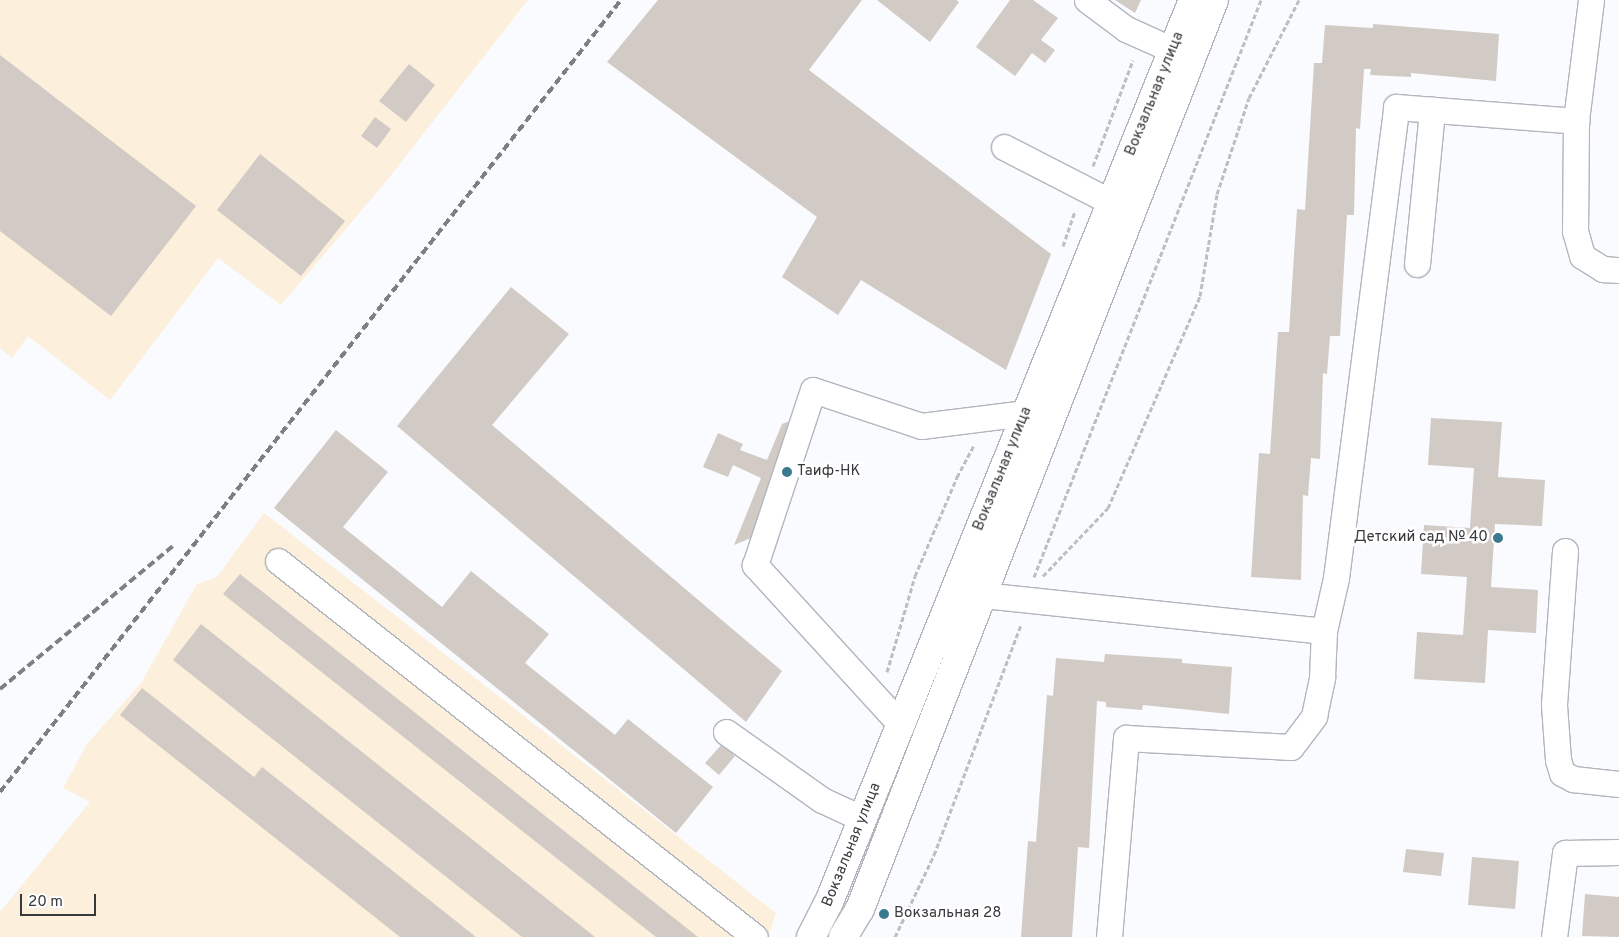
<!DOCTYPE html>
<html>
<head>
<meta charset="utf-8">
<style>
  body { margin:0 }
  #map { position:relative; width:1619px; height:937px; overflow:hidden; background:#f9fbfe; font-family:Overpass,sans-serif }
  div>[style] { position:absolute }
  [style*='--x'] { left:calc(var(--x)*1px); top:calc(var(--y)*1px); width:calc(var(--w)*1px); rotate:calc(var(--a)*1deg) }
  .industrial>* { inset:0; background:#fcefdb }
  .building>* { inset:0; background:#d2cac5 }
  .path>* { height:3px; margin-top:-1.5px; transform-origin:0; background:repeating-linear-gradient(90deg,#bcbec1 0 5px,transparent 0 7.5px) }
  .roads { filter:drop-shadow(1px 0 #b1b6be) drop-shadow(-1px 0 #b1b6be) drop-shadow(0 1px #b1b6be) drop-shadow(0 -1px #b1b6be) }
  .minor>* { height:25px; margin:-12.5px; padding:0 12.5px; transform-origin:12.5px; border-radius:12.5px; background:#fff }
  .major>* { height:28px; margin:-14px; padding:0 14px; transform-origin:14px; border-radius:14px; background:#fff }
  .rail>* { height:4px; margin-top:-2px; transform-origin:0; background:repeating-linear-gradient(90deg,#7d7f82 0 8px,transparent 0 12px) }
  .dots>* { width:14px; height:14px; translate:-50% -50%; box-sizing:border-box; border:2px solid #fff; border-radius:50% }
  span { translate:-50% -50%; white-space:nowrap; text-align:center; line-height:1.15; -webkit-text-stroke:5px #fff; paint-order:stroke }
  .street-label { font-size:15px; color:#37393c }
  .poi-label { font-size:15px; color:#37393c }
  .left { translate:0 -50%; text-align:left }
  .right { translate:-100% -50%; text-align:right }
  .scale { position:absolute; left:20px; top:894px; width:76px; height:22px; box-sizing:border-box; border:2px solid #37393c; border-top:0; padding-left:6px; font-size:15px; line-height:18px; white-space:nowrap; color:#37393c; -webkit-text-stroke:4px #fff; paint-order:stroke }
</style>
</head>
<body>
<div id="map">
  <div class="industrial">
    <div style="clip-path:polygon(0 0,528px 0,384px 184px,281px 305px,218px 258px,110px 400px,28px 336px,12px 358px,0 348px)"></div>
    <div style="clip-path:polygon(264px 513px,776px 913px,768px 937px,0 937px,0 912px,90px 802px,63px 788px,87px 744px,141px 683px,197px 584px,217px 577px)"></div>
  </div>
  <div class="building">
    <div style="clip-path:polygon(658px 0,862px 0,809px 70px,1051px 254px,1006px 370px,861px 280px,838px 315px,782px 277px,817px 217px,607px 62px)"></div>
    <div style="clip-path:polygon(877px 0,956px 0,959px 2px,930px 42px)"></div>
    <div style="clip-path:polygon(1010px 0,1033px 0,1058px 18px,1041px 40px,1055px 50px,1045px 63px,1032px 53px,1015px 76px,976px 47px)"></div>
    <div style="clip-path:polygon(1115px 0,1141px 0,1135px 13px)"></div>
    <div style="clip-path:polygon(1373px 24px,1499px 34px,1496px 81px,1411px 73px,1411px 77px,1370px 75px,1371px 69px,1364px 69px,1360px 129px,1356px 128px,1354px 215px,1347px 215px,1340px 336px,1330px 336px,1327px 374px,1323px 373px,1320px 459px,1311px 458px,1308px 496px,1303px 495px,1301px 580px,1251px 577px,1259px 453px,1270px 454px,1278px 332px,1289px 332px,1297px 209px,1305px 210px,1314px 63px,1322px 63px,1325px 25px,1373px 28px)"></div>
    <div style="clip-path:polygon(0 55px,196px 206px,111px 316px,0 231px)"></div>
    <div style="clip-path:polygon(409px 64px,435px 85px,406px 122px,379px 101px)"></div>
    <div style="clip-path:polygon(375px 117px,391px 129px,377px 148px,361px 136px)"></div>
    <div style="clip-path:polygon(260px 154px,345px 221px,301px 276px,217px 210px)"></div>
    <div style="clip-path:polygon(511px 287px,569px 334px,492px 425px,782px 671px,746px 722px,397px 426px)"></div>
    <div style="clip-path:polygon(820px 410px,775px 528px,734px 545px,761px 478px,733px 465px,728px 477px,703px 467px,718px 433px,743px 444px,740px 450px,767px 460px,782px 424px)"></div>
    <div style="clip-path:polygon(1431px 418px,1502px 422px,1498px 477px,1545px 480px,1542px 526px,1495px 524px,1491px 587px,1538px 590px,1536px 633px,1488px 630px,1485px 683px,1414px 679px,1417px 632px,1463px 635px,1467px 577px,1421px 574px,1424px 525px,1470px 528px,1474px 468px,1428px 465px)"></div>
    <div style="clip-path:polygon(336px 430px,388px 472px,343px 527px,442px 607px,471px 571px,549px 634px,525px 663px,615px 735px,628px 719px,713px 787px,676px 833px,274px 508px)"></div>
    <div style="clip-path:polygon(240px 574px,698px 937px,656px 937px,223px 594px)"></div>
    <div style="clip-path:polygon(201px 624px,595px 937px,522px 937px,173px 660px)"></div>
    <div style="clip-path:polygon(1105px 654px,1182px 659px,1182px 663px,1232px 667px,1229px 714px,1143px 705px,1142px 710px,1106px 707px,1106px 702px,1097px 701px,1089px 848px,1078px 847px,1072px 937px,1021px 937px,1028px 841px,1036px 842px,1047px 695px,1053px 696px,1056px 658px,1104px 662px)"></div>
    <div style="clip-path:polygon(142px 688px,254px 777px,262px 767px,476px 937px,400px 937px,120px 715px)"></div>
    <div style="clip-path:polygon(722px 744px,735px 756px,719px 775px,705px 763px)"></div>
    <div style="clip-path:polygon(1406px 849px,1444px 853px,1441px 876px,1403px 872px)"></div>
    <div style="clip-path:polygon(1472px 857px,1519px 861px,1515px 909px,1468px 905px)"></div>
    <div style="clip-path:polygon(1585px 894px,1619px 897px,1619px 937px,1582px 936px)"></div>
  </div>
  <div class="path">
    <div style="--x:1093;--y:166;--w:113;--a:-69.3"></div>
    <div style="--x:1063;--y:246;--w:36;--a:-71"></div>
    <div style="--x:1043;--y:576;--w:94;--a:-46.3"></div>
    <div style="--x:1108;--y:508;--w:231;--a:-66.5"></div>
    <div style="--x:1200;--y:296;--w:103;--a:-80.5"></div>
    <div style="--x:1217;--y:194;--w:101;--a:-71.6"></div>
    <div style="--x:1249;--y:98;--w:110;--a:-63"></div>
    <div style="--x:1034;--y:577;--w:620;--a:-68.52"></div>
    <div style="--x:887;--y:672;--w:100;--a:-73.7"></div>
    <div style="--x:915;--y:576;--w:108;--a:-67"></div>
    <div style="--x:957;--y:477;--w:36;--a:-62"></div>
    <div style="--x:895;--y:937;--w:91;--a:-64.6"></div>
    <div style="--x:934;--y:855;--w:246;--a:-69.3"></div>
  </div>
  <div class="roads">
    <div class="minor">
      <div style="--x:1087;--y:0;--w:49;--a:36.6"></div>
      <div style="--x:1126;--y:29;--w:51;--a:24.1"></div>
      <div style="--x:1591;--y:0;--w:122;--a:97.1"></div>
      <div style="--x:1576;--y:121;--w:110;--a:90.5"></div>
      <div style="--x:1575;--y:231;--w:26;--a:74"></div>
      <div style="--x:1582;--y:256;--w:25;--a:32"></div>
      <div style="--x:1603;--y:269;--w:16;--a:4"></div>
      <div style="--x:1004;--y:147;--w:120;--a:27.2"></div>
      <div style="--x:1417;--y:264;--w:155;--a:-84.4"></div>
      <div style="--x:1565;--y:551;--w:154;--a:94.1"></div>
      <div style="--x:1554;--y:705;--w:55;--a:85.8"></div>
      <div style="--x:1558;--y:760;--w:14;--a:73"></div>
      <div style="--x:1562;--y:773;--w:13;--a:29"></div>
      <div style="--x:1573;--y:779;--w:46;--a:6.2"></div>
      <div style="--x:278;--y:561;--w:607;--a:38.25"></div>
      <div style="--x:963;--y:593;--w:363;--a:6"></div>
      <div style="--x:901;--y:725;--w:217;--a:-132.4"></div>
      <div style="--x:755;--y:565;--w:184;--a:-71.7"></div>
      <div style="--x:813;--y:390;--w:114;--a:18.4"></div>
      <div style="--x:921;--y:426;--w:106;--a:-7.1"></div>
      <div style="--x:726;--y:732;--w:118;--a:35.3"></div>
      <div style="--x:822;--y:800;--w:45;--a:24.9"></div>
      <div style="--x:1109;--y:937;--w:200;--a:-85.1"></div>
      <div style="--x:1126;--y:738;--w:165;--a:3.1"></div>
      <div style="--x:1291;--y:747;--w:39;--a:-53"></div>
      <div style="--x:1314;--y:716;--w:40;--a:-78"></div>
      <div style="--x:1322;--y:677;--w:46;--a:-87.5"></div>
      <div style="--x:1324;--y:631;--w:54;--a:-77.2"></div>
      <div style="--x:1336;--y:578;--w:475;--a:-82.7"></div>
      <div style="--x:1396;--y:107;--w:181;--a:4.4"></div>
      <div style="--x:1554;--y:937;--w:85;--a:-82.5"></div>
      <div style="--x:1565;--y:853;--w:54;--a:-1.1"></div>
    </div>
    <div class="major">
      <div style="--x:811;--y:937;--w:39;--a:-63"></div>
      <div style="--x:829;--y:902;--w:973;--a:-68.02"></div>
      <div style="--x:843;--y:937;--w:33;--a:-59"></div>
      <div style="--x:860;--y:909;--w:975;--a:-68.72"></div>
    </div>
  </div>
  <div class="rail">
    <div style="--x:0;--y:689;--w:224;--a:-39.6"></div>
    <div style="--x:0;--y:792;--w:1006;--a:-51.9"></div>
  </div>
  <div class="dots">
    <div style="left:787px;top:472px;background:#3a7a8e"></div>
    <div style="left:1498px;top:538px;background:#3a7a8e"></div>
    <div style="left:884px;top:914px;background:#3a7a8e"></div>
  </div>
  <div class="street-label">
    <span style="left:1155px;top:94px;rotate:-68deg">Вокзальная улица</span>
    <span style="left:1003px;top:469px;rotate:-68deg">Вокзальная улица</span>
    <span style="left:852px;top:845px;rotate:-68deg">Вокзальная улица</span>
  </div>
  <div class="poi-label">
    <span class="left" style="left:797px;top:472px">Таиф-НК</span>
    <span class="right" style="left:1488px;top:538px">Детский сад № 40</span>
    <span class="left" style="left:894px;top:914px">Вокзальная 28</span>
  </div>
  <div class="scale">20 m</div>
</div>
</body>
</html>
